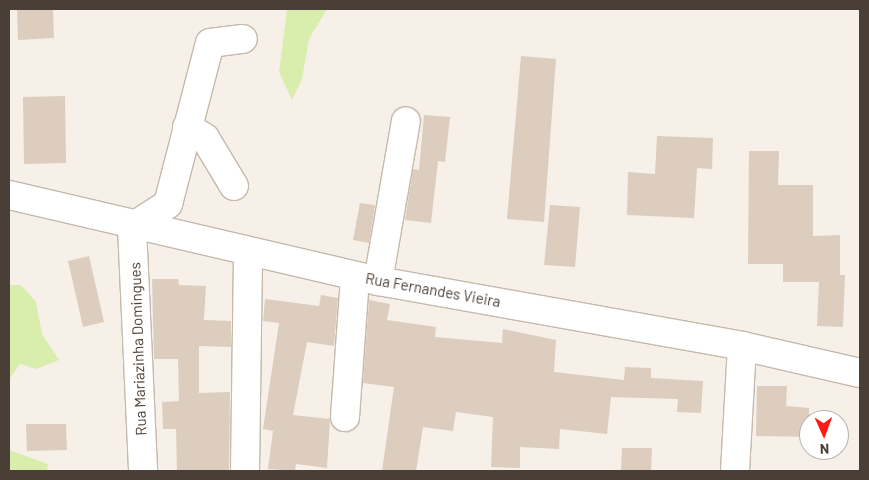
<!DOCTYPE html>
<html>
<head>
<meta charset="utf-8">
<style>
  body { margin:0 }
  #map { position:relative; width:869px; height:480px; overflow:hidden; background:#f6f0e8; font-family:Barlow,sans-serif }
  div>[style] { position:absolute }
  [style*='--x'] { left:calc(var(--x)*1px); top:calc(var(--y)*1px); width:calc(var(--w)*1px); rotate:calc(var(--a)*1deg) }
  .green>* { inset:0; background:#d9eead }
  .building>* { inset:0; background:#dccdbf }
  .roads { filter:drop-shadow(1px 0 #c5b9ac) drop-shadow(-1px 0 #c5b9ac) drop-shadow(0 1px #c5b9ac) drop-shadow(0 -1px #c5b9ac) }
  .minor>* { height:28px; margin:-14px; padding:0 14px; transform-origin:14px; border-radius:14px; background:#fff }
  span { translate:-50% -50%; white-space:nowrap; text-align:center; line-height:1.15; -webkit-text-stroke:4.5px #fff; paint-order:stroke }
  .street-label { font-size:15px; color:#4a3f36 }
  .frame { position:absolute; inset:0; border:10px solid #4a3f36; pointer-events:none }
  .north { position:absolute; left:799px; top:410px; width:50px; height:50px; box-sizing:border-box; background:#fff; border:1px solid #b7b2af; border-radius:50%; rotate:178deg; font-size:14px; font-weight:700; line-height:20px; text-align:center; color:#4a3f36 }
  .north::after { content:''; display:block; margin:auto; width:18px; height:22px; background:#ff1b15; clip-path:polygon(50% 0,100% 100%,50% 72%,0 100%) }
</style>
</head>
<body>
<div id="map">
  <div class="green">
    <div style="clip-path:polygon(287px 9px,327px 9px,309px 39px,302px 79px,292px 100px,279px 72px)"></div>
    <div style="clip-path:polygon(9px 285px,21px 285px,36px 302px,42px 334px,59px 360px,36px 369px,20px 364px,9px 380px)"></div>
    <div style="clip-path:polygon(9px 450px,48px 464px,47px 471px,9px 471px)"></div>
  </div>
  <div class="building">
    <div style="clip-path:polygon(17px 9px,53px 9px,54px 38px,18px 40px)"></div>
    <div style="clip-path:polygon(521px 56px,556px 59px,544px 222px,507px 219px)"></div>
    <div style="clip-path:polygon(65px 96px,66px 163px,24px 164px,23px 97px)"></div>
    <div style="clip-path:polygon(424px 115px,450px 117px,445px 162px,438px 161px,431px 223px,405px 220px,413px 169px,419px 170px)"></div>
    <div style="clip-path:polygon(657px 136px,713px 138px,712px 169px,697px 168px,694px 218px,627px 215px,628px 172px,655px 174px)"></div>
    <div style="clip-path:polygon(749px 151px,779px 151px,778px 185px,813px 185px,813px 236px,840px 235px,840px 275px,845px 275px,843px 327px,817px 326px,819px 282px,783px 282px,783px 264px,748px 264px)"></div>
    <div style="clip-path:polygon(360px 203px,375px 205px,369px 243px,353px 240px)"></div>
    <div style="clip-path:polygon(550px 205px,580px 207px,575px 267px,544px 265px)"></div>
    <div style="clip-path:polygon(89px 256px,104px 322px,83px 327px,68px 261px)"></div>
    <div style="clip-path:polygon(152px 279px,178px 279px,179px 285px,206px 286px,204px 320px,231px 321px,231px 347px,199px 346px,199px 393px,230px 392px,229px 471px,177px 470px,176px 429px,163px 429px,162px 402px,179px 401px,178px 359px,154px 359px)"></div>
    <div style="clip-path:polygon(321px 295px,338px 298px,334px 346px,307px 342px,293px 415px,330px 419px,327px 468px,296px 464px,295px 471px,268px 469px,273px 431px,263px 429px,279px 323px,263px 321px,265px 299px,319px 306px)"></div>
    <div style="clip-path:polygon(369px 300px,390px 304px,387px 320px,436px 327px,435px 337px,502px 343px,503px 329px,556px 340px,554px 372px,624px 380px,625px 367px,651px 368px,651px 378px,703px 381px,701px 413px,677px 412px,678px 399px,611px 397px,607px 434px,560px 429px,559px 449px,520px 447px,520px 468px,491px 467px,493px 417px,456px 412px,453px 431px,423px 427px,416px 471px,382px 471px,394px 387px,363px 383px)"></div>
    <div style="clip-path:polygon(757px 386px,787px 386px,786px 406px,809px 408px,809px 437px,756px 436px)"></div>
    <div style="clip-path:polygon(26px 424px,66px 424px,67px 450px,27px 451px)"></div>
    <div style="clip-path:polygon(622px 448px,652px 448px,651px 471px,621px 471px)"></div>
  </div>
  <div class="roads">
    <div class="minor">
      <div style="--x:187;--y:127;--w:21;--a:31"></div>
      <div style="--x:205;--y:138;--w:56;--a:58.9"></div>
      <div style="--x:9;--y:195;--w:379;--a:13.1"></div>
      <div style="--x:378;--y:281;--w:370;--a:10.1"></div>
      <div style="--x:742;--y:346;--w:121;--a:12.9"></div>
      <div style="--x:132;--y:227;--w:244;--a:87.4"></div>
      <div style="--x:132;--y:227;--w:43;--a:-32.6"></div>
      <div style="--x:168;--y:204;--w:166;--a:-75.4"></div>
      <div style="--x:210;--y:43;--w:33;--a:-7"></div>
      <div style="--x:378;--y:281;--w:162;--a:-80.1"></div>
      <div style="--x:345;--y:417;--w:141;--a:-85.9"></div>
      <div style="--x:245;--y:471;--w:219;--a:-89.2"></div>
      <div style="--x:735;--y:471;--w:125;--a:-86.8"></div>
    </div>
  </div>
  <div class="street-label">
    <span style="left:433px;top:290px;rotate:10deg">Rua Fernandes Vieira</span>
    <span style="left:138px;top:349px;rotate:-92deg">Rua Mariazinha Domingues</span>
  </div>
  <div class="frame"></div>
  <div class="north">N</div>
</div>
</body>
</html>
